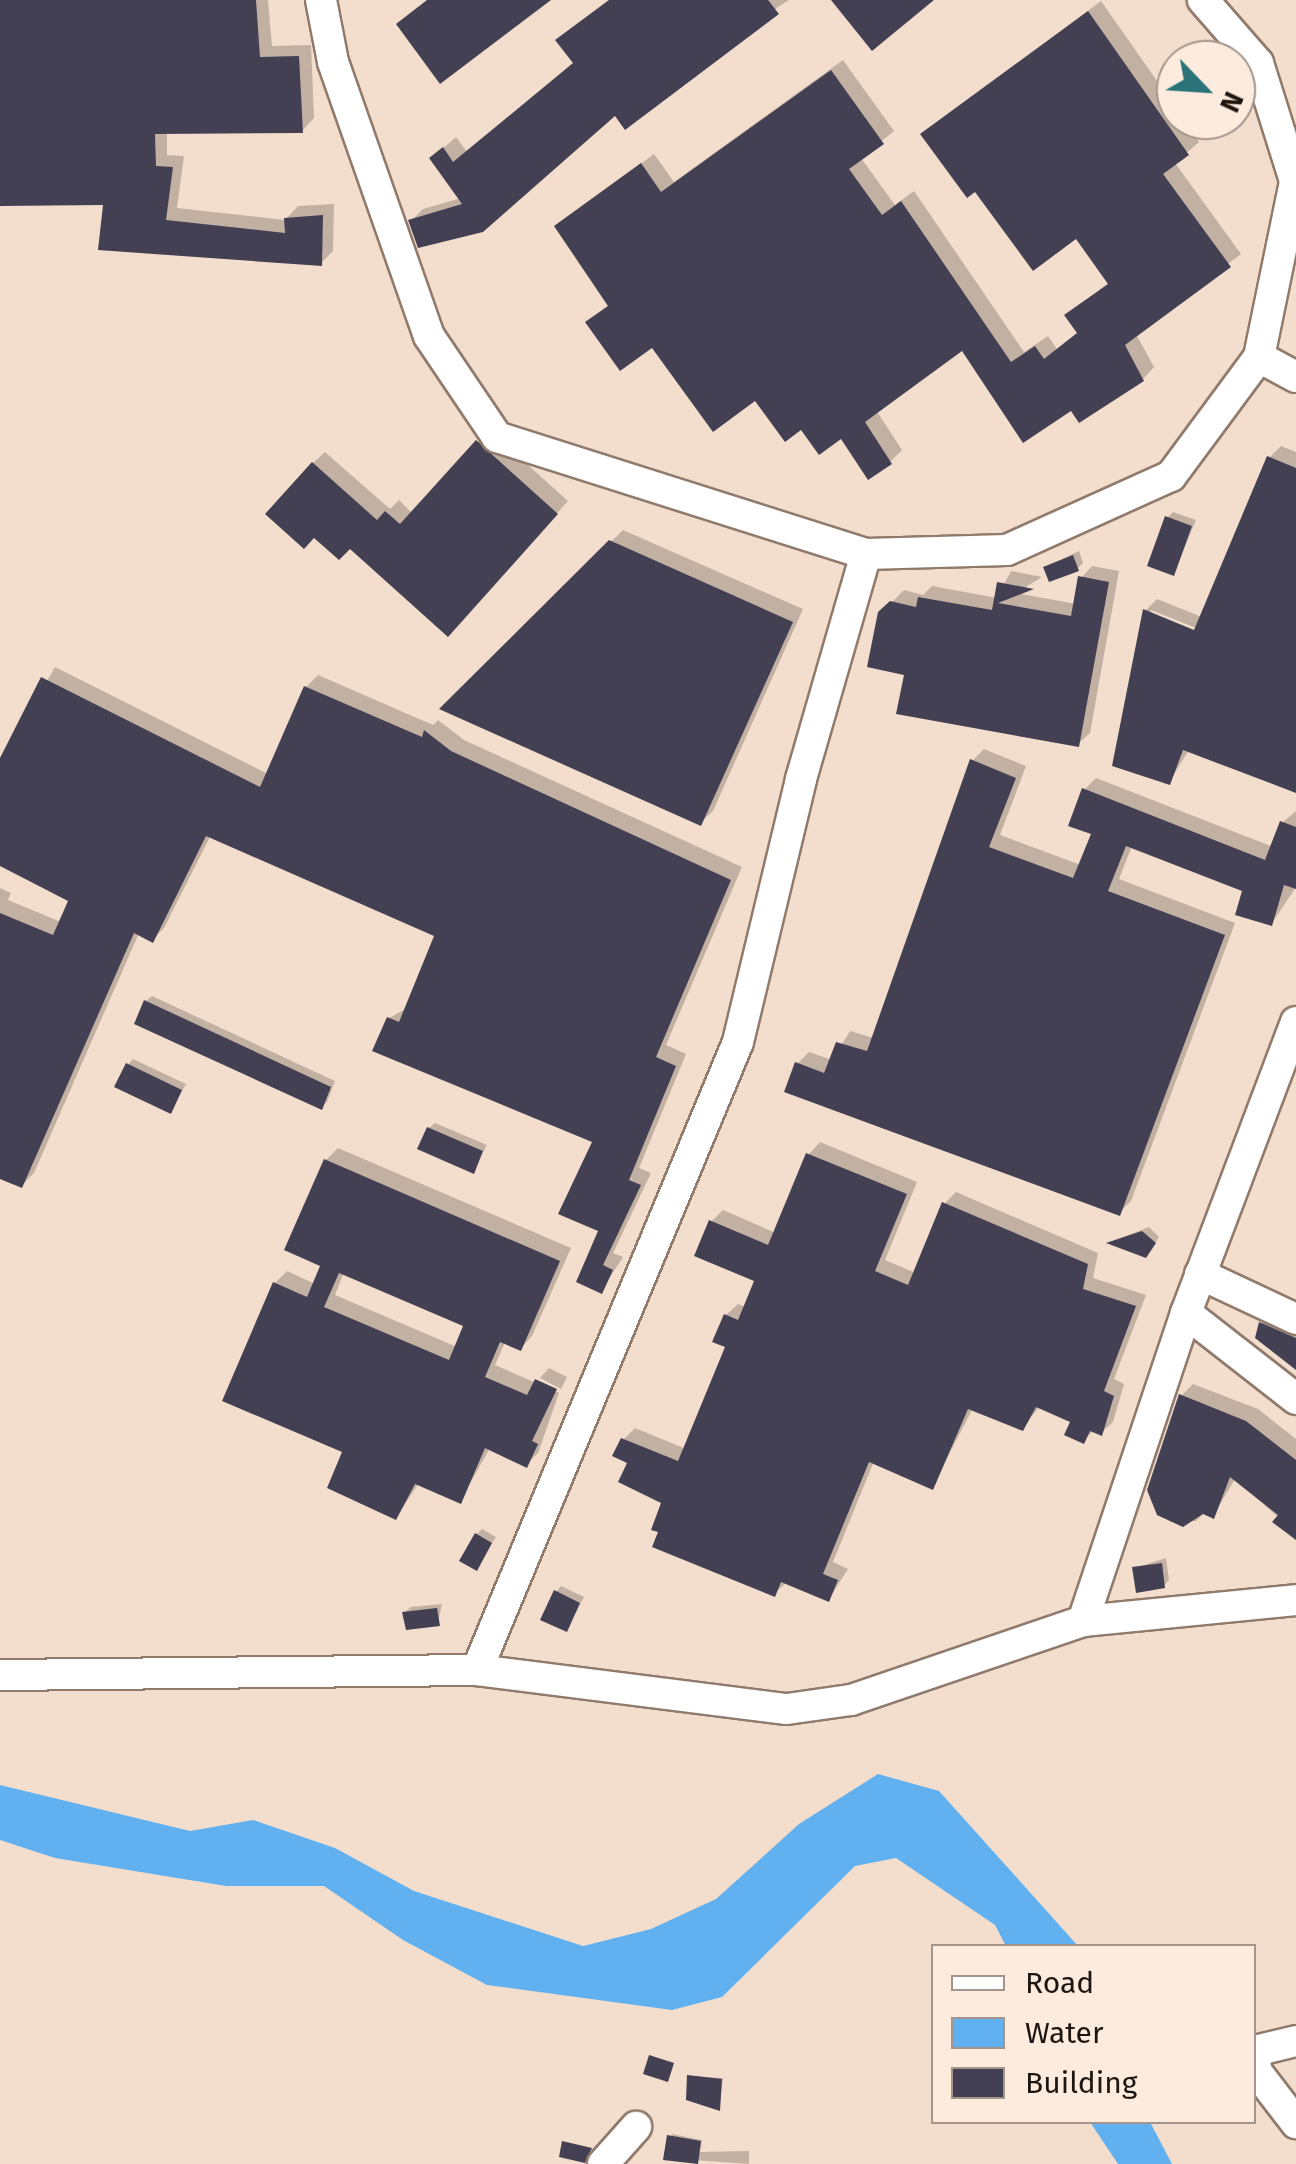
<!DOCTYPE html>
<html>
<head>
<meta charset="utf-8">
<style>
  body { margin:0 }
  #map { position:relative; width:1296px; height:2164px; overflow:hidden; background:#f3ddcc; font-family:"Fira Sans",sans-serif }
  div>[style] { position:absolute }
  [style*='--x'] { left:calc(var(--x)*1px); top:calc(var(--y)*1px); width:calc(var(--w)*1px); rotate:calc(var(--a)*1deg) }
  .water>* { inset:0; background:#61b1f0 }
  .shadow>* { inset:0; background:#0003 }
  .building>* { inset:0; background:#434054 }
  .roads { filter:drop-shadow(2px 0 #8f7a6c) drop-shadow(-2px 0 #8f7a6c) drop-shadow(0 2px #8f7a6c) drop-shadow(0 -2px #8f7a6c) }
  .minor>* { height:30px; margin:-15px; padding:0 15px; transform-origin:15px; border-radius:15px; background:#fff }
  span { translate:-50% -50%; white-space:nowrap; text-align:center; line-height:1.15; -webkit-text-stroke:10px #fdebde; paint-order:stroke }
  .legend { position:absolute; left:931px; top:1944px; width:325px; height:180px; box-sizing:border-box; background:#fdebde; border:2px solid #a3958c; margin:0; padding:12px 18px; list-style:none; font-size:30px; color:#1d1510 }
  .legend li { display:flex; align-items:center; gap:20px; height:50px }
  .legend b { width:50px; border:2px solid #a3958c }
  .north { position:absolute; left:1156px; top:40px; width:100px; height:100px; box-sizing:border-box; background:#fdebde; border:2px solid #a3958c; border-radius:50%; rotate:115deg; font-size:28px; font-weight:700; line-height:40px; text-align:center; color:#1d1510 }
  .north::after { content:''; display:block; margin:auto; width:35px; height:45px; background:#297379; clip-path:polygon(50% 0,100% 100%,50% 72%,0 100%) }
</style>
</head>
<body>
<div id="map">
  <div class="water">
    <div style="clip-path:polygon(878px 1774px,939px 1791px,1078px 1946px,1006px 1946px,995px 1925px,896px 1858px,855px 1866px,722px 1997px,672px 2010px,487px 1985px,403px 1940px,324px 1886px,226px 1886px,55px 1858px,0 1840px,0 1785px,190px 1831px,253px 1820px,335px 1848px,414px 1891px,583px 1946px,651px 1929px,716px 1899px,799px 1824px)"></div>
    <div style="clip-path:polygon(1090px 2122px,1150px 2122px,1172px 2164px,1118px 2164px)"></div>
  </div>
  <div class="shadow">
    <div style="clip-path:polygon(0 0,268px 0,272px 46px,311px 45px,314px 118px,302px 131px,167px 132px,167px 155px,184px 156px,177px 208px,285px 220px,298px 206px,334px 204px,333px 251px,321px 263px,101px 247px,106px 203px,0 204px)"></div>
    <div style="clip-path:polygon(609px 0,789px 0,615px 113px,482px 230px,411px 221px,423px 209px,461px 198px,432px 158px,456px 137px,467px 152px,576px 62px,571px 29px)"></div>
    <div style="clip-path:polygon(1101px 1px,1176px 108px,1176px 120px,1184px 120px,1199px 142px,1175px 163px,1241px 254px,1136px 334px,1154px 367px,1143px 379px,1071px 407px,962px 347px,876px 410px,902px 450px,890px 462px,842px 436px,802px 426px,653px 344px,588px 322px,610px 304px,558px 226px,654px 154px,674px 182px,843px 60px,894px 131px,861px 158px,895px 205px,914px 191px,1024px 352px,1048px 336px,1057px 349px,1079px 332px,1068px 315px,1110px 282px,1076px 236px,976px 188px,924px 134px)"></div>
    <div style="clip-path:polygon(489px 430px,568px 501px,460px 622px,313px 463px,325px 452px,390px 509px,399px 500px,413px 514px)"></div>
    <div style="clip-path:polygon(evenodd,1281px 446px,1296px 452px,1296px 790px,1189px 750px,1169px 782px,1145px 611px,1157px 599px,1202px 617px,1269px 458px,1281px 446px,1151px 610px,1206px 632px,1205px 636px,1151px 615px,1151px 610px)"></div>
    <div style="clip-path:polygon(1173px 512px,1196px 520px,1174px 573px,1167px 518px)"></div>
    <div style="clip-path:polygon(623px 530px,803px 609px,713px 811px,700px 823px,444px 708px)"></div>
    <div style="clip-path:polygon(1079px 551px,1083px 563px,1078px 568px,1046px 567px)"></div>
    <div style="clip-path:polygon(1092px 566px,1119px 571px,1090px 733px,1078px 744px,906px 673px,880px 614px,904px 590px,923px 595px,932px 586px,997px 598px,1011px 571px,1042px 577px,1016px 593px,1076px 604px,1081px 578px)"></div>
    <div style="clip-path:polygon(55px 667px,268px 774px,306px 687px,318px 675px,433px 725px,438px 720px,464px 740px,742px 867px,666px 1045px,686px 1054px,639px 1168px,651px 1173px,613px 1253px,623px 1257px,601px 1291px,596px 1141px,389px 1018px,407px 1008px,437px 935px,211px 835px,164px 928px,152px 940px,139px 933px,34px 1173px,22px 1185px,0 1176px,0 888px,11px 893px,8px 900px,61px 922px,71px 899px,0 864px,0 764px)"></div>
    <div style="clip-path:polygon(984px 749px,1026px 766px,1000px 835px,1081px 865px,1094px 833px,1084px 790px,1096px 778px,1273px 847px,1283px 822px,1296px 811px,1296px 887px,1272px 923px,1245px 890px,1132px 846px,1119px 879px,1235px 923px,1131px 1201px,1119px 1213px,797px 1064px,809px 1052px,832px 1060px,850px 1031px,874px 1038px,972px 761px)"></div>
    <div style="clip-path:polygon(152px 996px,335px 1081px,327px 1102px,321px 1107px,146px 1001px)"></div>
    <div style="clip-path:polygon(133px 1059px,186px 1084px,171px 1111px,128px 1065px)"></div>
    <div style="clip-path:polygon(435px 1123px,487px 1145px,473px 1171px,429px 1128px)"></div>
    <div style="clip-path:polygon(820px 1142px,917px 1182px,885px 1260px,916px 1273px,945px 1203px,956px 1192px,1098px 1253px,1093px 1278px,1146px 1295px,1114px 1379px,1124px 1384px,1113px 1422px,1101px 1433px,1094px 1430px,1083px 1441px,1073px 1421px,1040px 1406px,1022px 1428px,973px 1408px,932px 1487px,874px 1461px,833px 1562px,848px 1569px,829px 1599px,787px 1582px,774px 1594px,665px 1502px,623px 1440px,635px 1428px,686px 1449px,728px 1346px,726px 1315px,738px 1304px,746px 1307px,757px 1280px,712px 1221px,723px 1210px,776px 1233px,809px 1154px)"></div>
    <div style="clip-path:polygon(evenodd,338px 1148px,571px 1248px,532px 1336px,521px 1348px,505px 1342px,495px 1365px,559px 1393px,538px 1453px,526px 1465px,490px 1448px,460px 1501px,419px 1483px,396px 1517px,345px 1451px,275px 1283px,287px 1271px,315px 1284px,324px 1264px,326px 1160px,338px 1148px,344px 1272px,466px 1325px,457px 1347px,335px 1295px,344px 1272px)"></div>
    <div style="clip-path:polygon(1149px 1227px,1159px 1237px,1151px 1249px,1110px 1242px)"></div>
    <div style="clip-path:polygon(1270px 1316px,1296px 1328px,1296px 1366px,1261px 1324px)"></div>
    <div style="clip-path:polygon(549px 1368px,567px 1377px,561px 1389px,540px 1378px)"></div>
    <div style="clip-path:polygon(1193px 1384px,1258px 1409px,1296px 1439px,1296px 1533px,1235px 1479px,1213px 1516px,1205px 1512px,1196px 1521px,1170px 1522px,1149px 1490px,1181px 1396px)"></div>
    <div style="clip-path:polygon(482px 1529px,496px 1537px,476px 1568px,477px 1534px)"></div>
    <div style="clip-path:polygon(1166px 1558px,1169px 1580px,1164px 1586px,1135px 1568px)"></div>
    <div style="clip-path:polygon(561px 1586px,584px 1597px,567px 1629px,556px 1592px)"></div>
    <div style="clip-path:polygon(442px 1604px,438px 1623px,405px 1612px,411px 1607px)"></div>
    <div style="clip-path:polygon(690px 2076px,723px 2078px,719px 2108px)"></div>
    <div style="clip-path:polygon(672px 2134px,702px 2140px,700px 2152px,749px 2151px,749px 2164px,666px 2158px)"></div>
  </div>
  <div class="building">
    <div style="clip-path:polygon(0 0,256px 0,260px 57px,299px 56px,303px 133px,155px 134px,156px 166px,173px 167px,166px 220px,285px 233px,284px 218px,323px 215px,322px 266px,98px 250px,103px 205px,0 206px)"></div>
    <div style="clip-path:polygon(427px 0,551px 0,440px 84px,396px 24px)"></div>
    <div style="clip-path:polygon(609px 0,768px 0,779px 14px,625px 130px,615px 116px,483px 232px,418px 248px,408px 220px,462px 204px,429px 158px,443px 147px,453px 162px,573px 63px,555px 40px)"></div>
    <div style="clip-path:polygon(831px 0,934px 0,872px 51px)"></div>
    <div style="clip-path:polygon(1088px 11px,1189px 155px,1163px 174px,1231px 267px,1125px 345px,1144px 381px,1079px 423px,1071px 411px,1023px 443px,962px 351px,865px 422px,892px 464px,868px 480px,841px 439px,819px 455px,801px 430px,785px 442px,755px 401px,713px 432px,652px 348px,620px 371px,585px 322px,608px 306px,554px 226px,641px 163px,661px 192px,831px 70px,884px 144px,849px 169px,882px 215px,901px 201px,1011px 362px,1035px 346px,1044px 359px,1077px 333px,1064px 315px,1108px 284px,1076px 239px,1033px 271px,975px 192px,967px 198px,920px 134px)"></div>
    <div style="clip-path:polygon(476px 440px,558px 514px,448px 637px,350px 549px,339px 560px,314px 538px,304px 549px,265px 514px,312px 462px,377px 520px,385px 511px,400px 524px)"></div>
    <div style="clip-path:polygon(1267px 456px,1296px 468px,1296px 793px,1183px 750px,1170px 785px,1112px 766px,1143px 609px,1194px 630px)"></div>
    <div style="clip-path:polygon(1165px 516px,1192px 526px,1174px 576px,1147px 566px)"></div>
    <div style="clip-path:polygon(609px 540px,793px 622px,701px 826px,439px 709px)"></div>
    <div style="clip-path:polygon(1073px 555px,1079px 571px,1049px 582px,1043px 567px)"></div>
    <div style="clip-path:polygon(1078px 576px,1109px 582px,1079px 747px,896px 714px,904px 675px,867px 667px,878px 612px,890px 601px,916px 607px,918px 597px,992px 610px,997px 582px,1034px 589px,998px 603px,1071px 616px)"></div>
    <div style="clip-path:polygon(41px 677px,260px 787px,304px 686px,422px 737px,424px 730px,451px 751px,731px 880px,656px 1057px,676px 1066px,629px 1180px,641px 1185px,603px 1265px,613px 1270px,602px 1294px,576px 1282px,598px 1231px,558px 1214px,592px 1142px,372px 1051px,387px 1017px,399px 1022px,434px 936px,206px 836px,153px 943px,134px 933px,22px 1188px,0 1179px,0 913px,53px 935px,68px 901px,0 866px,0 758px)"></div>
    <div style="clip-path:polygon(970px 759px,1016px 778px,989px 847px,1073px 878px,1091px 834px,1068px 826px,1082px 788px,1265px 860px,1280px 821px,1296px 827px,1296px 889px,1284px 885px,1272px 926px,1235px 915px,1242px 891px,1126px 846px,1108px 891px,1225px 935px,1120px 1216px,784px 1092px,795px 1062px,824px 1073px,836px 1042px,867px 1051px)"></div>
    <div style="clip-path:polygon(144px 1000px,331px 1087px,322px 1110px,134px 1024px)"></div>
    <div style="clip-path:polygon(126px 1063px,182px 1090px,171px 1114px,114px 1087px)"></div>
    <div style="clip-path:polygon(427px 1127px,483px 1151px,474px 1174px,417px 1149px)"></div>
    <div style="clip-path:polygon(806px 1153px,907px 1194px,875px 1271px,908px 1285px,942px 1202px,1088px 1264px,1083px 1289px,1136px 1306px,1104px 1391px,1114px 1396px,1102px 1436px,1090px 1431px,1084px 1444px,1064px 1435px,1070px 1422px,1036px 1407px,1023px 1431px,968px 1409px,933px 1490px,869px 1462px,823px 1574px,838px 1580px,829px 1602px,781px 1582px,775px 1597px,652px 1547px,658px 1532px,651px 1530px,661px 1503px,618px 1482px,627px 1463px,612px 1456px,621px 1438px,678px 1461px,725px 1347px,712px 1342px,724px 1314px,738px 1320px,754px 1281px,694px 1256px,709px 1220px,768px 1245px)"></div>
    <div style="clip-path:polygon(evenodd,324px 1159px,560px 1261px,521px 1351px,500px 1342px,485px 1377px,527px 1395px,535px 1379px,557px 1389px,532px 1441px,538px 1444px,527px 1468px,485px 1448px,461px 1504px,415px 1484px,396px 1520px,327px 1488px,342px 1452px,222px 1401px,273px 1282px,307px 1297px,320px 1266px,284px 1250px,324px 1159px,339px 1273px,463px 1326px,449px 1360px,324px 1307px,339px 1273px)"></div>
    <div style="clip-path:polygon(1142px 1231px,1156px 1243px,1146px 1258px,1106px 1243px)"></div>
    <div style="clip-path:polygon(1259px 1322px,1296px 1338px,1296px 1370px,1255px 1338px)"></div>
    <div style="clip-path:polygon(1179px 1394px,1246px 1421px,1296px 1460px,1296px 1540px,1272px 1522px,1278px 1515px,1230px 1477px,1214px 1519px,1203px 1514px,1183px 1527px,1157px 1515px,1147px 1490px)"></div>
    <div style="clip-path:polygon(475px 1533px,492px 1543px,477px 1571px,459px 1561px)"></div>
    <div style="clip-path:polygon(1162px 1563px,1165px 1588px,1136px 1593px,1132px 1567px)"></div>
    <div style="clip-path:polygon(554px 1590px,580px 1603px,567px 1632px,540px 1620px)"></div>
    <div style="clip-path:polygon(437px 1608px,440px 1626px,406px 1630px,402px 1612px)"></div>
    <div style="clip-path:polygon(649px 2055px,674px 2063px,668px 2082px,643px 2074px)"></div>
    <div style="clip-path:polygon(687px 2075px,722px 2079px,720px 2111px,686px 2100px)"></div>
    <div style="clip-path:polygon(667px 2135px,701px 2141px,698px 2164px,663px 2160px)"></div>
    <div style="clip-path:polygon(562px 2141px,592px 2148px,585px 2163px,559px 2157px)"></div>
  </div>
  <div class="roads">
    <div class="minor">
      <div style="--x:321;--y:0;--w:63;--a:79"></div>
      <div style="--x:333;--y:62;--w:290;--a:70.7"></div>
      <div style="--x:429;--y:336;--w:122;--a:56"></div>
      <div style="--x:497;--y:437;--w:387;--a:17.6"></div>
      <div style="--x:866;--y:554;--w:141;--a:-1.6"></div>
      <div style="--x:1007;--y:550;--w:180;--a:-24.3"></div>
      <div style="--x:1171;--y:476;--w:148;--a:-53.5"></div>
      <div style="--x:1259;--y:357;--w:180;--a:-78.4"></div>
      <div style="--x:1295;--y:181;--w:124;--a:-107.4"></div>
      <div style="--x:1258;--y:63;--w:84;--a:-131.1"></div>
      <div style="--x:1259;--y:357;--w:42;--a:28.4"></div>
      <div style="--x:1200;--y:1274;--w:106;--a:25.1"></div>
      <div style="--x:1186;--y:1313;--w:140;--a:38"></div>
      <div style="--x:1083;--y:1621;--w:325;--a:-71.5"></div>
      <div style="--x:1186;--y:1313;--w:311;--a:-69.3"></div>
      <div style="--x:477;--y:1670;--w:680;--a:-67.43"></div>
      <div style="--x:738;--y:1042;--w:270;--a:-76.5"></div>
      <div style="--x:801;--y:779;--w:234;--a:-73.9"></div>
      <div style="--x:0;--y:1675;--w:477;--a:-0.6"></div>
      <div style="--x:477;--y:1670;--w:312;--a:7.2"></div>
      <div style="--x:787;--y:1709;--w:65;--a:-8"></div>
      <div style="--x:851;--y:1700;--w:245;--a:-18.8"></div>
      <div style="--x:1083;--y:1621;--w:214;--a:-5.6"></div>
      <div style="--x:1296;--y:2041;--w:42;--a:166.3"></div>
      <div style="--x:1255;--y:2051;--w:20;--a:87"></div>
      <div style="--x:1256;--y:2071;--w:66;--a:52.4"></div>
      <div style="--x:603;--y:2164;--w:50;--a:-48.3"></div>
    </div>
  </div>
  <ul class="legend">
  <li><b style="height:12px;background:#fff"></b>Road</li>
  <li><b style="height:28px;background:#61b1f0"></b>Water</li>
  <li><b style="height:28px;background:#434054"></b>Building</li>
  </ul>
  <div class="north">N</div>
</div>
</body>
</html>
